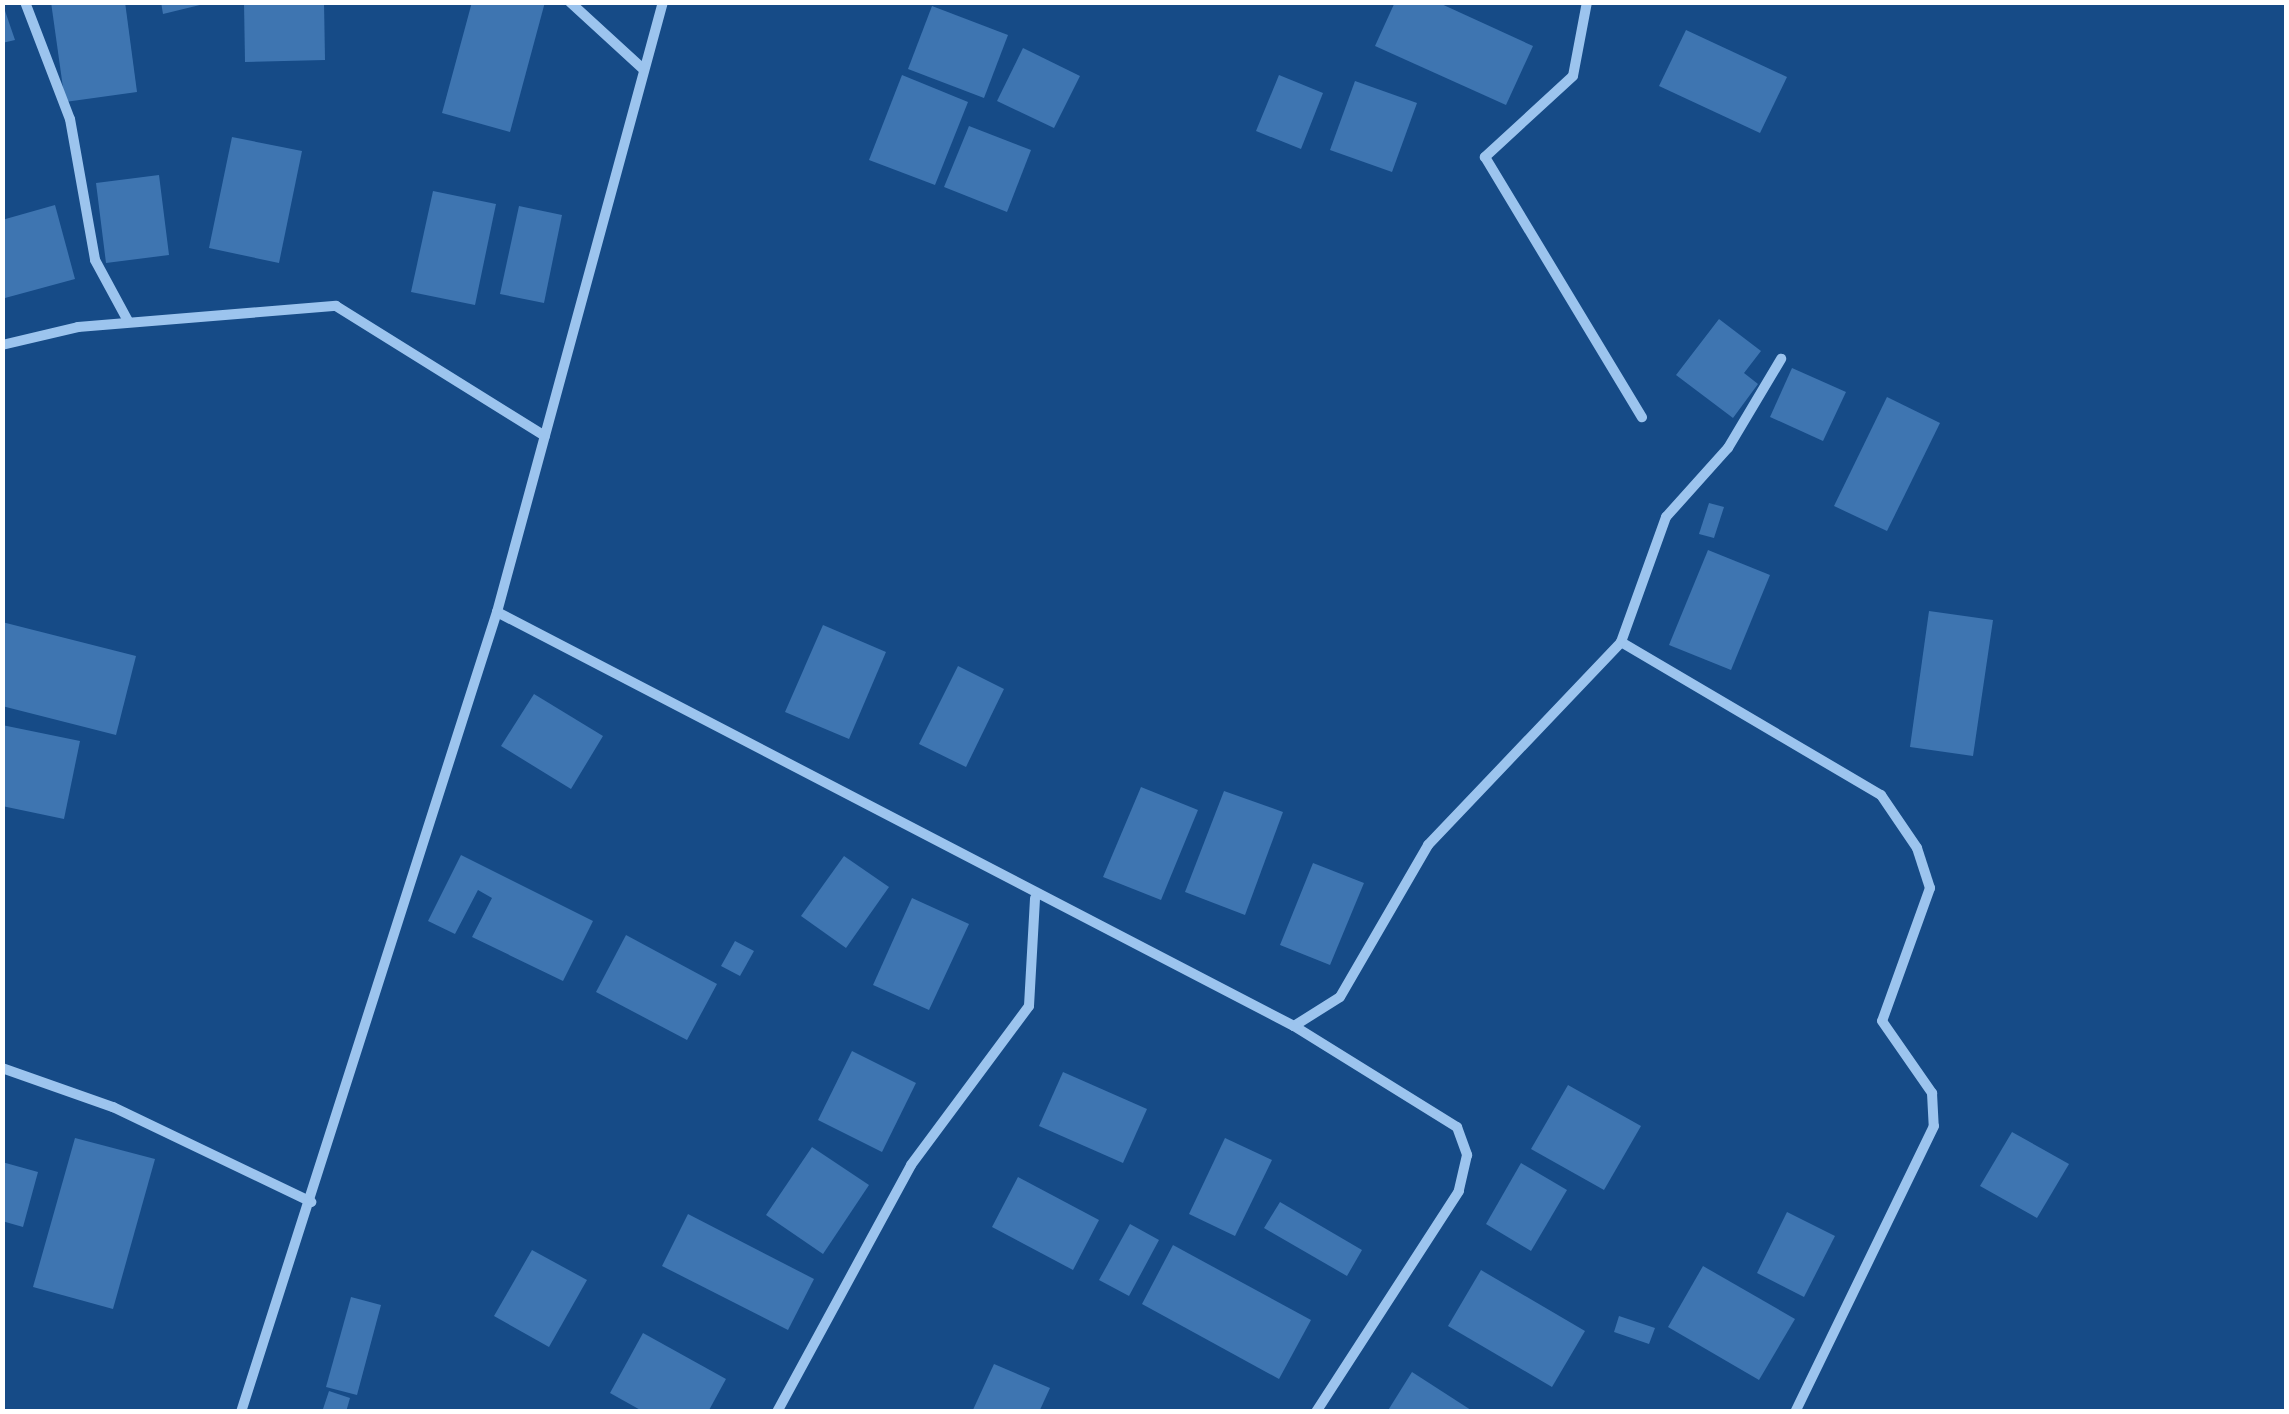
<!DOCTYPE html>
<html>
<head>
<meta charset="utf-8">
<style>
  body { margin:0 }
  #map { position:relative; width:2289px; height:1414px; overflow:hidden; background:#164b87; font-family:"Golos Text",sans-serif }
  div>[style] { position:absolute }
  [style*='--x'] { left:calc(var(--x)*1px); top:calc(var(--y)*1px); width:calc(var(--w)*1px); rotate:calc(var(--a)*1deg) }
  .building>* { inset:0; background:#3e75b1 }
  .street>* { height:10px; margin:-5px; padding:0 5px; transform-origin:5px; border-radius:5px; background:#9cc4ee }
  span { translate:-50% -50%; white-space:nowrap; text-align:center; line-height:1.15; -webkit-text-stroke:10px #164b87; paint-order:stroke }
  .frame { position:absolute; inset:0; border:5px solid #fff; pointer-events:none }
</style>
</head>
<body>
<div id="map">
  <div class="building">
    <div style="clip-path:polygon(2px 2px,15px 40px,2px 43px)"></div>
    <div style="clip-path:polygon(51px 2px,125px 2px,137px 92px,65px 102px)"></div>
    <div style="clip-path:polygon(161px 2px,204px 2px,204px 4px,163px 14px)"></div>
    <div style="clip-path:polygon(244px 2px,324px 2px,325px 60px,245px 62px)"></div>
    <div style="clip-path:polygon(472px 2px,545px 2px,510px 132px,442px 113px)"></div>
    <div style="clip-path:polygon(1395px 2px,1437px 2px,1533px 46px,1506px 105px,1375px 46px)"></div>
    <div style="clip-path:polygon(932px 6px,1008px 35px,984px 98px,908px 69px)"></div>
    <div style="clip-path:polygon(1686px 30px,1787px 77px,1760px 133px,1659px 86px)"></div>
    <div style="clip-path:polygon(1023px 48px,1080px 76px,1054px 128px,997px 101px)"></div>
    <div style="clip-path:polygon(902px 75px,968px 102px,935px 185px,869px 160px)"></div>
    <div style="clip-path:polygon(1279px 75px,1323px 93px,1301px 149px,1256px 131px)"></div>
    <div style="clip-path:polygon(1355px 81px,1417px 103px,1392px 172px,1330px 150px)"></div>
    <div style="clip-path:polygon(969px 126px,1031px 150px,1007px 212px,944px 187px)"></div>
    <div style="clip-path:polygon(232px 137px,302px 151px,279px 263px,209px 248px)"></div>
    <div style="clip-path:polygon(159px 175px,169px 255px,106px 263px,96px 183px)"></div>
    <div style="clip-path:polygon(433px 191px,496px 204px,475px 305px,411px 292px)"></div>
    <div style="clip-path:polygon(55px 205px,75px 279px,5px 298px,2px 220px)"></div>
    <div style="clip-path:polygon(519px 206px,562px 215px,544px 303px,500px 294px)"></div>
    <div style="clip-path:polygon(1719px 319px,1761px 351px,1744px 373px,1758px 384px,1733px 418px,1676px 375px)"></div>
    <div style="clip-path:polygon(1792px 368px,1846px 392px,1823px 441px,1770px 417px)"></div>
    <div style="clip-path:polygon(1887px 397px,1940px 423px,1887px 531px,1834px 506px)"></div>
    <div style="clip-path:polygon(1709px 503px,1724px 507px,1714px 538px,1699px 534px)"></div>
    <div style="clip-path:polygon(1708px 550px,1770px 575px,1731px 670px,1669px 645px)"></div>
    <div style="clip-path:polygon(1929px 611px,1993px 620px,1973px 756px,1910px 747px)"></div>
    <div style="clip-path:polygon(2px 622px,136px 656px,116px 735px,2px 706px)"></div>
    <div style="clip-path:polygon(823px 625px,886px 652px,849px 739px,785px 712px)"></div>
    <div style="clip-path:polygon(958px 666px,1004px 689px,966px 767px,919px 744px)"></div>
    <div style="clip-path:polygon(534px 694px,603px 736px,571px 789px,501px 746px)"></div>
    <div style="clip-path:polygon(2px 725px,80px 741px,64px 819px,2px 806px)"></div>
    <div style="clip-path:polygon(1141px 787px,1198px 810px,1161px 900px,1103px 877px)"></div>
    <div style="clip-path:polygon(1224px 791px,1283px 812px,1245px 915px,1185px 892px)"></div>
    <div style="clip-path:polygon(461px 855px,593px 921px,563px 981px,472px 937px,492px 898px,478px 890px,455px 934px,428px 921px)"></div>
    <div style="clip-path:polygon(844px 856px,889px 887px,846px 948px,801px 916px)"></div>
    <div style="clip-path:polygon(1313px 863px,1364px 883px,1330px 965px,1280px 945px)"></div>
    <div style="clip-path:polygon(912px 898px,969px 924px,929px 1010px,873px 985px)"></div>
    <div style="clip-path:polygon(626px 935px,717px 984px,687px 1040px,596px 992px)"></div>
    <div style="clip-path:polygon(735px 941px,754px 951px,740px 976px,721px 966px)"></div>
    <div style="clip-path:polygon(852px 1051px,916px 1083px,882px 1152px,818px 1120px)"></div>
    <div style="clip-path:polygon(1063px 1072px,1147px 1109px,1123px 1163px,1039px 1126px)"></div>
    <div style="clip-path:polygon(1568px 1085px,1641px 1126px,1604px 1190px,1531px 1149px)"></div>
    <div style="clip-path:polygon(2012px 1132px,2069px 1164px,2037px 1218px,1980px 1186px)"></div>
    <div style="clip-path:polygon(75px 1138px,155px 1159px,113px 1309px,33px 1287px)"></div>
    <div style="clip-path:polygon(1225px 1138px,1272px 1160px,1235px 1236px,1189px 1214px)"></div>
    <div style="clip-path:polygon(812px 1147px,869px 1185px,823px 1254px,766px 1215px)"></div>
    <div style="clip-path:polygon(2px 1162px,38px 1172px,23px 1227px,2px 1221px)"></div>
    <div style="clip-path:polygon(1521px 1163px,1567px 1190px,1531px 1251px,1486px 1224px)"></div>
    <div style="clip-path:polygon(1018px 1177px,1099px 1220px,1073px 1270px,992px 1227px)"></div>
    <div style="clip-path:polygon(1280px 1202px,1362px 1250px,1347px 1276px,1264px 1228px)"></div>
    <div style="clip-path:polygon(1787px 1212px,1835px 1236px,1804px 1297px,1757px 1273px)"></div>
    <div style="clip-path:polygon(688px 1214px,814px 1279px,788px 1330px,662px 1266px)"></div>
    <div style="clip-path:polygon(1130px 1224px,1159px 1240px,1129px 1296px,1099px 1280px)"></div>
    <div style="clip-path:polygon(1173px 1245px,1311px 1320px,1279px 1379px,1142px 1304px)"></div>
    <div style="clip-path:polygon(532px 1250px,587px 1280px,549px 1347px,494px 1316px)"></div>
    <div style="clip-path:polygon(1703px 1266px,1795px 1319px,1759px 1380px,1668px 1327px)"></div>
    <div style="clip-path:polygon(1481px 1270px,1585px 1331px,1552px 1387px,1448px 1326px)"></div>
    <div style="clip-path:polygon(351px 1297px,381px 1305px,357px 1395px,326px 1387px)"></div>
    <div style="clip-path:polygon(1619px 1316px,1655px 1328px,1649px 1344px,1614px 1332px)"></div>
    <div style="clip-path:polygon(643px 1333px,726px 1379px,708px 1412px,644px 1412px,610px 1393px)"></div>
    <div style="clip-path:polygon(994px 1364px,1050px 1388px,1039px 1412px,972px 1412px)"></div>
    <div style="clip-path:polygon(1412px 1372px,1474px 1412px,1387px 1412px)"></div>
    <div style="clip-path:polygon(329px 1391px,350px 1398px,346px 1412px,322px 1412px)"></div>
  </div>
  <div class="street">
    <div style="--x:25;--y:2;--w:125;--a:69"></div>
    <div style="--x:70;--y:119;--w:143;--a:79.9"></div>
    <div style="--x:95;--y:260;--w:69;--a:61.6"></div>
    <div style="--x:570;--y:2;--w:98;--a:42.5"></div>
    <div style="--x:1587;--y:2;--w:75;--a:100.7"></div>
    <div style="--x:1573;--y:76;--w:120;--a:137.4"></div>
    <div style="--x:1485;--y:157;--w:304;--a:58.9"></div>
    <div style="--x:2;--y:345;--w:78;--a:-13.3"></div>
    <div style="--x:78;--y:327;--w:259;--a:-4.7"></div>
    <div style="--x:336;--y:306;--w:246;--a:31.9"></div>
    <div style="--x:497;--y:612;--w:898;--a:27.45"></div>
    <div style="--x:1294;--y:1026;--w:192;--a:31.8"></div>
    <div style="--x:1457;--y:1127;--w:30;--a:70"></div>
    <div style="--x:1467;--y:1155;--w:37;--a:103"></div>
    <div style="--x:1459;--y:1191;--w:263;--a:122.9"></div>
    <div style="--x:1621;--y:642;--w:302;--a:30.5"></div>
    <div style="--x:1881;--y:795;--w:64;--a:55.8"></div>
    <div style="--x:1917;--y:848;--w:42;--a:72"></div>
    <div style="--x:1930;--y:888;--w:141;--a:109.8"></div>
    <div style="--x:1882;--y:1021;--w:88;--a:55.2"></div>
    <div style="--x:1932;--y:1093;--w:33;--a:87"></div>
    <div style="--x:1934;--y:1126;--w:318;--a:115.9"></div>
    <div style="--x:1294;--y:1026;--w:54;--a:-32.2"></div>
    <div style="--x:1340;--y:997;--w:176;--a:-59.9"></div>
    <div style="--x:1428;--y:845;--w:280;--a:-46.4"></div>
    <div style="--x:1621;--y:642;--w:133;--a:-70.2"></div>
    <div style="--x:1666;--y:517;--w:93;--a:-48.1"></div>
    <div style="--x:1728;--y:448;--w:104;--a:-59.2"></div>
    <div style="--x:2;--y:1068;--w:118;--a:19.4"></div>
    <div style="--x:113;--y:1107;--w:220;--a:25.6"></div>
    <div style="--x:241;--y:1412;--w:840;--a:-72.26"></div>
    <div style="--x:497;--y:612;--w:632;--a:-74.78"></div>
    <div style="--x:777;--y:1412;--w:281;--a:-61.5"></div>
    <div style="--x:911;--y:1165;--w:198;--a:-53.4"></div>
    <div style="--x:1029;--y:1006;--w:108;--a:-86.8"></div>
  </div>
  <div class="frame"></div>
</div>
</body>
</html>
